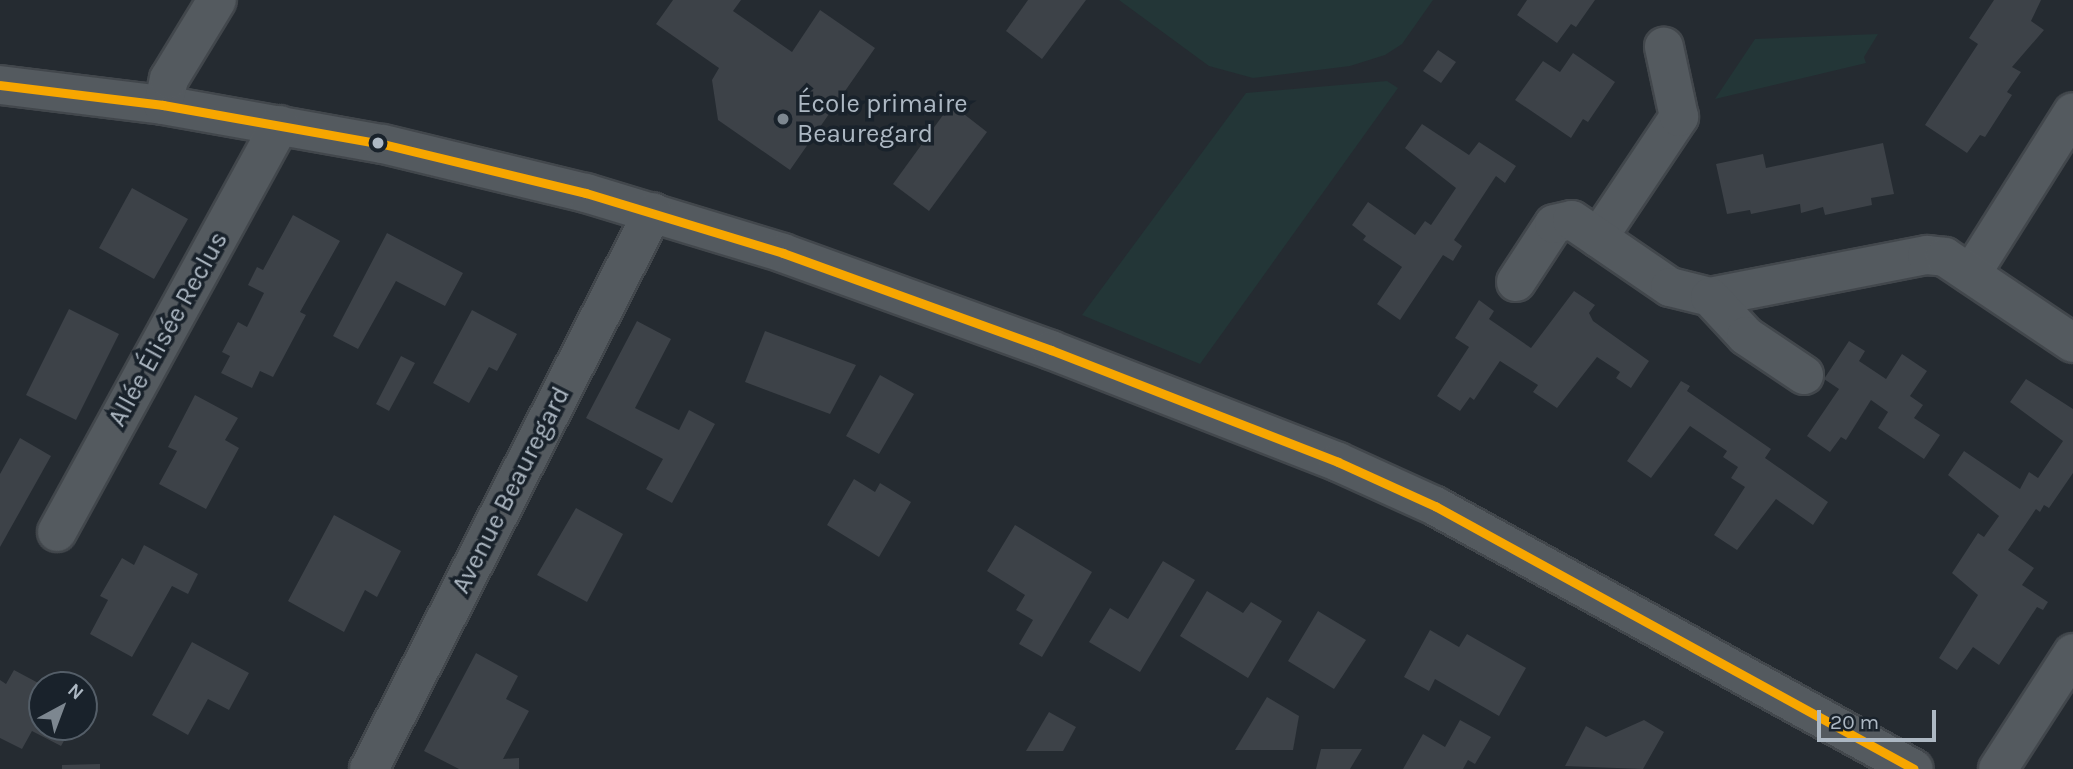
<!DOCTYPE html>
<html>
<head>
<meta charset="utf-8">
<style>
  body { margin:0 }
  #map { position:relative; width:2073px; height:769px; overflow:hidden; background:#252b31; font-family:Karla,sans-serif }
  div>[style] { position:absolute }
  [style*='--x'] { left:calc(var(--x)*1px); top:calc(var(--y)*1px); width:calc(var(--w)*1px); rotate:calc(var(--a)*1deg) }
  .green>* { inset:0; background:#233637 }
  .building>* { inset:0; background:#3d4248 }
  .roads { filter:drop-shadow(2px 0 #42474c) drop-shadow(-2px 0 #42474c) drop-shadow(0 2px #42474c) drop-shadow(0 -2px #42474c) }
  .minor>* { height:38px; margin:-19px; padding:0 19px; transform-origin:19px; border-radius:19px; background:#545a5f }
  .bus-1>* { height:9px; margin:-4.5px; padding:0 4.5px; transform-origin:4.5px; border-radius:4.5px; background:#f7a600 }
  .dots>* { width:19px; height:19px; translate:-50% -50%; box-sizing:border-box; border:4px solid #19222b; border-radius:50% }
  span { translate:-50% -50%; white-space:nowrap; text-align:center; line-height:1.15; -webkit-text-stroke:7px #19222b; paint-order:stroke }
  .poi-label { font-size:26px; color:#adb8c3 }
  .left { translate:0 -50%; text-align:left }
  .street-label { font-size:26px; color:#adb8c3 }
  .north { position:absolute; left:28px; top:671px; width:70px; height:70px; box-sizing:border-box; background:#19222b; border:2px solid #545e68; border-radius:50%; rotate:41deg; font-size:19px; font-weight:700; line-height:28px; text-align:center; color:#adb8c3 }
  .north::after { content:''; display:block; margin:auto; width:24px; height:32px; background:#7d8790; clip-path:polygon(50% 0,100% 100%,50% 72%,0 100%) }
  .scale { position:absolute; left:1817px; top:710px; width:119px; height:32px; box-sizing:border-box; border:4px solid #adb8c3; border-top:0; padding-left:9px; font-size:21px; line-height:24px; white-space:nowrap; color:#adb8c3; -webkit-text-stroke:5px #19222b; paint-order:stroke }
</style>
</head>
<body>
<div id="map">
  <div class="green">
    <div style="clip-path:polygon(1119px 0,1433px 0,1402px 44px,1385px 55px,1350px 66px,1253px 78px,1209px 66px)"></div>
    <div style="clip-path:polygon(1878px 34px,1864px 57px,1866px 63px,1715px 99px,1755px 39px)"></div>
    <div style="clip-path:polygon(1387px 81px,1398px 88px,1200px 364px,1082px 315px,1246px 93px)"></div>
  </div>
  <div class="building">
    <div style="clip-path:polygon(673px 0,741px 0,733px 11px,792px 52px,820px 10px,875px 48px,790px 170px,718px 120px,712px 80px,719px 68px,656px 24px)"></div>
    <div style="clip-path:polygon(1028px 0,1086px 0,1042px 59px,1006px 31px)"></div>
    <div style="clip-path:polygon(1527px 0,1595px 0,1576px 27px,1571px 24px,1557px 43px,1517px 15px)"></div>
    <div style="clip-path:polygon(1994px 0,2041px 0,2031px 21px,2044px 30px,2012px 67px,2021px 72px,2007px 92px,2012px 95px,1985px 137px,1980px 135px,1967px 153px,1925px 125px,1978px 44px,1969px 38px)"></div>
    <div style="clip-path:polygon(1438px 50px,1456px 62px,1441px 83px,1423px 71px)"></div>
    <div style="clip-path:polygon(1573px 53px,1615px 82px,1588px 122px,1583px 119px,1571px 138px,1515px 100px,1543px 61px,1560px 72px)"></div>
    <div style="clip-path:polygon(951px 104px,987px 132px,929px 211px,893px 184px)"></div>
    <div style="clip-path:polygon(1422px 124px,1469px 155px,1479px 142px,1516px 166px,1505px 183px,1496px 176px,1454px 240px,1462px 246px,1453px 261px,1443px 255px,1400px 320px,1377px 304px,1402px 267px,1363px 240px,1366px 236px,1352px 225px,1368px 202px,1415px 235px,1425px 221px,1431px 225px,1456px 188px,1405px 148px)"></div>
    <div style="clip-path:polygon(1883px 143px,1894px 194px,1871px 198px,1872px 205px,1825px 215px,1823px 207px,1801px 213px,1800px 204px,1751px 214px,1750px 210px,1727px 214px,1716px 164px,1763px 154px,1766px 168px)"></div>
    <div style="clip-path:polygon(132px 188px,188px 219px,154px 279px,99px 248px)"></div>
    <div style="clip-path:polygon(293px 215px,340px 241px,300px 312px,306px 315px,273px 377px,260px 371px,252px 388px,221px 373px,230px 356px,222px 352px,238px 322px,247px 327px,264px 293px,248px 285px,257px 267px,263px 270px)"></div>
    <div style="clip-path:polygon(387px 233px,463px 273px,445px 306px,396px 281px,358px 349px,333px 336px)"></div>
    <div style="clip-path:polygon(1574px 291px,1595px 305px,1589px 313px,1593px 321px,1649px 361px,1631px 388px,1616px 378px,1620px 372px,1597px 357px,1557px 408px,1533px 392px,1538px 385px,1500px 361px,1474px 400px,1470px 397px,1460px 411px,1437px 396px,1469px 347px,1455px 338px,1479px 300px,1494px 311px,1489px 319px,1531px 348px)"></div>
    <div style="clip-path:polygon(69px 309px,119px 334px,76px 420px,26px 395px)"></div>
    <div style="clip-path:polygon(472px 310px,517px 334px,497px 371px,489px 367px,469px 403px,433px 383px)"></div>
    <div style="clip-path:polygon(637px 321px,671px 339px,635px 408px,679px 430px,689px 410px,715px 424px,672px 503px,646px 489px,663px 459px,586px 418px)"></div>
    <div style="clip-path:polygon(765px 331px,856px 365px,830px 414px,745px 382px)"></div>
    <div style="clip-path:polygon(1849px 341px,1865px 351px,1859px 361px,1886px 379px,1902px 354px,1927px 371px,1910px 396px,1923px 405px,1914px 418px,1940px 435px,1924px 459px,1878px 428px,1888px 412px,1871px 400px,1846px 440px,1841px 437px,1830px 452px,1807px 436px,1839px 389px,1824px 379px)"></div>
    <div style="clip-path:polygon(401px 356px,415px 363px,389px 411px,376px 404px)"></div>
    <div style="clip-path:polygon(880px 375px,914px 394px,879px 454px,846px 436px)"></div>
    <div style="clip-path:polygon(2026px 379px,2073px 409px,2073px 473px,2049px 508px,2044px 505px,2040px 512px,2036px 509px,2008px 550px,2034px 568px,2022px 585px,2048px 602px,2043px 610px,2037px 607px,1999px 665px,1973px 647px,1957px 670px,1939px 658px,1978px 595px,1952px 573px,1978px 533px,1984px 537px,1999px 516px,1948px 475px,1964px 451px,2020px 489px,2029px 472px,2038px 478px,2063px 441px,2010px 402px)"></div>
    <div style="clip-path:polygon(1681px 381px,1690px 386px,1687px 391px,1771px 449px,1765px 458px,1828px 502px,1813px 525px,1776px 499px,1737px 550px,1714px 535px,1745px 487px,1731px 478px,1738px 467px,1723px 457px,1727px 451px,1690px 426px,1651px 478px,1627px 461px)"></div>
    <div style="clip-path:polygon(195px 395px,238px 418px,225px 440px,239px 448px,206px 509px,159px 484px,177px 451px,168px 447px)"></div>
    <div style="clip-path:polygon(20px 438px,51px 456px,0 547px,0 474px)"></div>
    <div style="clip-path:polygon(854px 479px,875px 492px,880px 483px,911px 502px,879px 557px,827px 525px)"></div>
    <div style="clip-path:polygon(576px 508px,623px 534px,587px 602px,537px 575px)"></div>
    <div style="clip-path:polygon(334px 515px,401px 551px,377px 597px,365px 590px,344px 632px,288px 601px)"></div>
    <div style="clip-path:polygon(1015px 525px,1092px 572px,1042px 657px,1019px 644px,1033px 620px,1016px 610px,1025px 595px,987px 571px)"></div>
    <div style="clip-path:polygon(144px 545px,198px 574px,188px 594px,172px 586px,132px 657px,90px 634px,108px 600px,100px 596px,122px 558px,134px 565px)"></div>
    <div style="clip-path:polygon(1163px 561px,1195px 580px,1140px 672px,1089px 642px,1110px 608px,1128px 619px)"></div>
    <div style="clip-path:polygon(1207px 591px,1243px 613px,1251px 602px,1282px 621px,1248px 678px,1180px 636px)"></div>
    <div style="clip-path:polygon(1318px 611px,1366px 640px,1334px 689px,1288px 661px)"></div>
    <div style="clip-path:polygon(1430px 630px,1459px 647px,1467px 634px,1526px 668px,1499px 716px,1435px 679px,1429px 691px,1404px 677px)"></div>
    <div style="clip-path:polygon(192px 642px,249px 673px,229px 710px,208px 699px,188px 735px,152px 715px)"></div>
    <div style="clip-path:polygon(476px 653px,518px 676px,506px 699px,529px 711px,503px 759px,519px 758px,519px 769px,459px 769px,424px 751px)"></div>
    <div style="clip-path:polygon(14px 670px,42px 685px,42px 727px,72px 727px,61px 746px,32px 731px,22px 749px,0 738px,0 680px,6px 684px)"></div>
    <div style="clip-path:polygon(1267px 697px,1299px 716px,1293px 750px,1235px 750px)"></div>
    <div style="clip-path:polygon(1049px 712px,1076px 727px,1063px 751px,1026px 751px)"></div>
    <div style="clip-path:polygon(1460px 720px,1491px 737px,1475px 764px,1468px 760px,1463px 769px,1403px 769px,1423px 734px,1445px 747px)"></div>
    <div style="clip-path:polygon(1644px 720px,1664px 732px,1643px 769px,1565px 766px,1586px 726px,1606px 737px)"></div>
    <div style="clip-path:polygon(1321px 749px,1362px 749px,1350px 769px,1316px 769px)"></div>
    <div style="clip-path:polygon(100px 764px,100px 769px,62px 769px,62px 765px)"></div>
  </div>
  <div class="roads">
    <div class="minor">
      <div style="--x:0;--y:85;--w:164;--a:7"></div>
      <div style="--x:163;--y:105;--w:223;--a:10.1"></div>
      <div style="--x:383;--y:144;--w:209;--a:13.6"></div>
      <div style="--x:586;--y:193;--w:206;--a:16.9"></div>
      <div style="--x:783;--y:253;--w:285;--a:19.9"></div>
      <div style="--x:1051;--y:350;--w:308;--a:21.3"></div>
      <div style="--x:1338;--y:462;--w:107;--a:24.4"></div>
      <div style="--x:1435;--y:506;--w:546;--a:28.77"></div>
      <div style="--x:163;--y:105;--w:27;--a:-77"></div>
      <div style="--x:169;--y:79;--w:92;--a:-58.7"></div>
      <div style="--x:1598;--y:238;--w:146;--a:-56.2"></div>
      <div style="--x:1679;--y:117;--w:72;--a:-102.1"></div>
      <div style="--x:1971;--y:274;--w:191;--a:-57.8"></div>
      <div style="--x:1516;--y:282;--w:69;--a:-56.8"></div>
      <div style="--x:1554;--y:224;--w:18;--a:-13"></div>
      <div style="--x:1572;--y:220;--w:119;--a:34.4"></div>
      <div style="--x:1670;--y:287;--w:41;--a:14"></div>
      <div style="--x:1710;--y:297;--w:221;--a:-11"></div>
      <div style="--x:1927;--y:255;--w:18;--a:6"></div>
      <div style="--x:1945;--y:257;--w:154;--a:33.9"></div>
      <div style="--x:1710;--y:297;--w:53;--a:47.3"></div>
      <div style="--x:1746;--y:336;--w:70;--a:33.9"></div>
      <div style="--x:57;--y:532;--w:464;--a:-61.3"></div>
      <div style="--x:369;--y:769;--w:625;--a:-62.98"></div>
      <div style="--x:1998;--y:769;--w:138;--a:-57.1"></div>
    </div>
  </div>
  <div class="bus-1">
    <div style="--x:0;--y:85;--w:164;--a:7"></div>
    <div style="--x:163;--y:105;--w:223;--a:10.1"></div>
    <div style="--x:383;--y:144;--w:209;--a:13.6"></div>
    <div style="--x:586;--y:193;--w:206;--a:16.9"></div>
    <div style="--x:783;--y:253;--w:285;--a:19.9"></div>
    <div style="--x:1051;--y:350;--w:308;--a:21.3"></div>
    <div style="--x:1338;--y:462;--w:107;--a:24.4"></div>
    <div style="--x:1435;--y:506;--w:546;--a:28.77"></div>
  </div>
  <div class="dots">
    <div style="left:783px;top:119px;background:#7d8790"></div>
    <div style="left:378px;top:143px;background:#adb8c3"></div>
  </div>
  <div class="poi-label">
    <span class="left" style="left:797px;top:119px">École primaire<br>Beauregard</span>
  </div>
  <div class="street-label">
    <span style="left:168px;top:329px;rotate:-61deg">Allée Élisée Reclus</span>
    <span style="left:511px;top:490px;rotate:-63deg">Avenue Beauregard</span>
  </div>
  <div class="north">N</div>
  <div class="scale">20 m</div>
</div>
</body>
</html>
